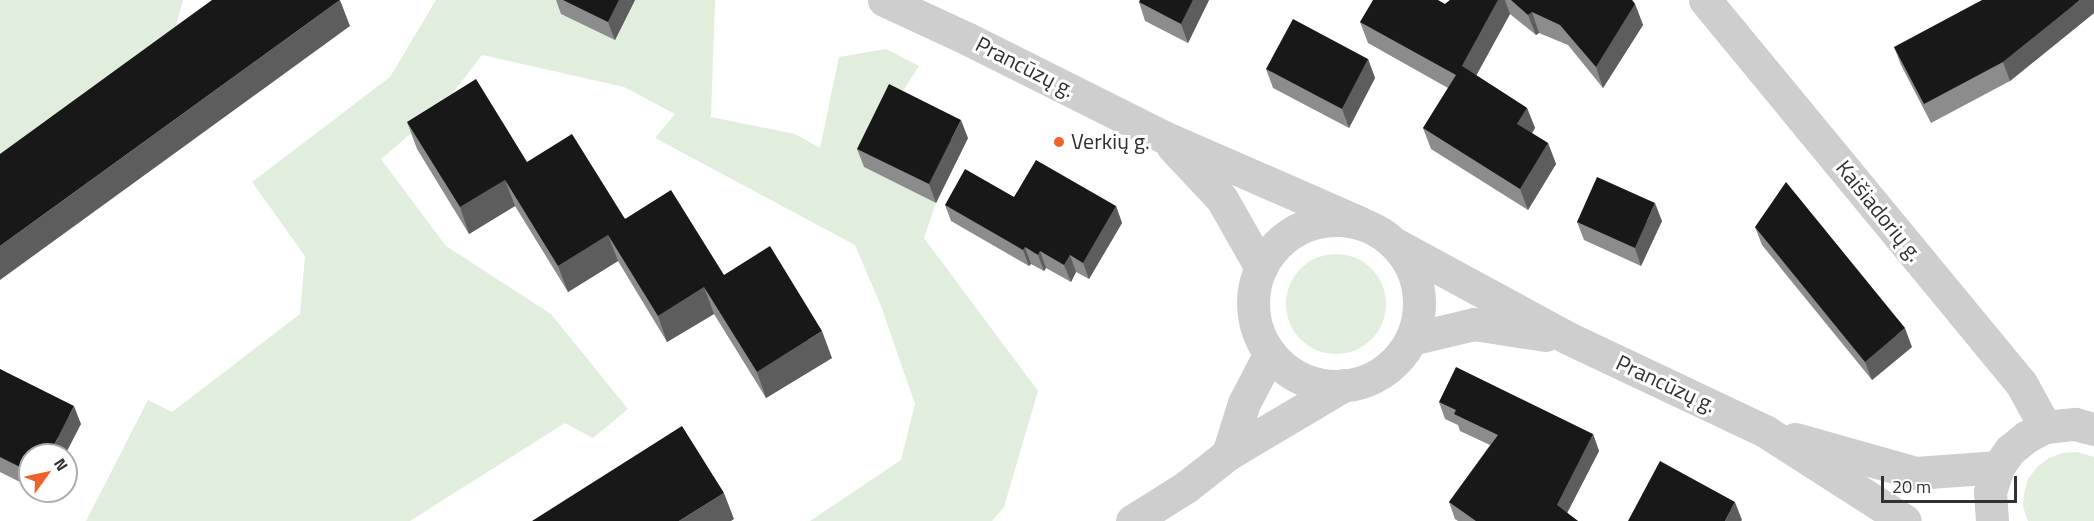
<!DOCTYPE html>
<html>
<head>
<meta charset="utf-8">
<style>
  body { margin:0 }
  #map { position:relative; width:2094px; height:521px; overflow:hidden; background:#fff; font-family:"Titillium Web",sans-serif }
  div>[style] { position:absolute }
  [style*='--x'] { left:calc(var(--x)*1px); top:calc(var(--y)*1px); width:calc(var(--w)*1px); rotate:calc(var(--a)*1deg) }
  .green>* { inset:0; background:#e1eede }
  .round { border-radius:50% }
  .minor>* { height:33px; margin:-16.5px; padding:0 16.5px; transform-origin:16.5px; border-radius:16.5px; background:#cecece }
  .tertiary>* { height:33px; margin:-16.5px; padding:0 16.5px; transform-origin:16.5px; border-radius:16.5px; background:#cecece }
  .tertiary>.ring { margin:-16.5px; padding:0; box-sizing:content-box; background:none; border:33px solid #cecece; border-radius:50% }
  .wall>* { inset:0; background:#8c8c8c }
  .shaded-wall>* { inset:0; background:#5d5d5d }
  .building>* { inset:0; background:#181818 }
  .dots>* { width:16px; height:16px; translate:-50% -50%; box-sizing:border-box; border:3px solid #fff; border-radius:50% }
  span { translate:-50% -50%; white-space:nowrap; text-align:center; line-height:1.15; -webkit-text-stroke:6px #fff; paint-order:stroke }
  .street-label { font-size:22px; color:#313131 }
  .poi-label { font-size:22px; color:#313131 }
  .left { translate:0 -50%; text-align:left }
  .north { position:absolute; left:18px; top:443px; width:60px; height:60px; box-sizing:border-box; background:#fff; border:2px solid #adadad; border-radius:50%; rotate:57deg; font-size:16px; font-weight:700; line-height:24px; text-align:center; color:#313131 }
  .north::after { content:''; display:block; margin:auto; width:21px; height:27px; background:#f1622a; clip-path:polygon(50% 0,100% 100%,50% 72%,0 100%) }
  .scale { position:absolute; left:1881px; top:476px; width:136px; height:27px; box-sizing:border-box; border:3px solid #313131; border-top:0; padding-left:8px; font-size:18px; line-height:21px; white-space:nowrap; color:#313131; -webkit-text-stroke:4px #fff; paint-order:stroke }
</style>
</head>
<body>
<div id="map">
  <div class="green">
    <div style="clip-path:polygon(0 0,183px 0,164px 68px,0 187px)"></div>
    <div style="clip-path:polygon(436px 0,715px 0,711px 117px,795px 134px,820px 148px,839px 57px,886px 49px,919px 66px,895px 103px,864px 167px,936px 203px,924px 238px,1038px 391px,1004px 507px,992px 521px,810px 521px,901px 460px,915px 404px,881px 306px,855px 245px,655px 138px,675px 114px,624px 87px,482px 55px,442px 107px,381px 159px,446px 246px,551px 314px,628px 409px,593px 438px,565px 423px,410px 521px,86px 521px,148px 400px,172px 412px,300px 314px,305px 256px,252px 182px,390px 77px)"></div>
    <div class="round" style="left:1286px;top:254px;width:100px;height:100px"></div>
    <div style="clip-path:polygon(2077px 452px,2094px 457px,2094px 521px,2028px 521px,2023px 507px,2024px 493px,2028px 479px,2037px 467px,2049px 458px,2063px 453px)"></div>
  </div>
  <div class="minor">
    <div style="--x:1705;--y:0;--w:497;--a:50.5"></div>
    <div style="--x:2021;--y:383;--w:50;--a:61.4"></div>
    <div style="--x:1228;--y:454;--w:53;--a:-72.6"></div>
    <div style="--x:1244;--y:403;--w:56;--a:-62.5"></div>
    <div style="--x:1132;--y:521;--w:64;--a:-32.2"></div>
    <div style="--x:1186;--y:487;--w:53;--a:-38.2"></div>
    <div style="--x:1228;--y:454;--w:135;--a:-30.7"></div>
  </div>
  <div class="tertiary">
    <div style="--x:884;--y:0;--w:93;--a:24.9"></div>
    <div style="--x:968;--y:39;--w:219;--a:26.6"></div>
    <div style="--x:1164;--y:137;--w:215;--a:23.6"></div>
    <div style="--x:1173;--y:147;--w:71;--a:46.7"></div>
    <div style="--x:1222;--y:199;--w:79;--a:60.5"></div>
    <div class="ring" style="left:1253px;top:220px;width:133px;height:133px"></div>
    <div style="--x:1395;--y:244;--w:197;--a:28.5"></div>
    <div style="--x:1568;--y:338;--w:218;--a:25.3"></div>
    <div style="--x:1765;--y:431;--w:166;--a:32.7"></div>
    <div style="--x:1411;--y:339;--w:65;--a:-13.4"></div>
    <div style="--x:1474;--y:324;--w:72;--a:8.8"></div>
    <div style="--x:1795;--y:439;--w:126;--a:15.7"></div>
    <div style="--x:1916;--y:473;--w:82;--a:-4.2"></div>
    <div style="--x:1992;--y:521;--w:29;--a:-94"></div>
    <div style="--x:1990;--y:492;--w:26;--a:-72"></div>
    <div style="--x:1998;--y:467;--w:21;--a:-55"></div>
    <div style="--x:2010;--y:450;--w:21;--a:-39"></div>
    <div style="--x:2026;--y:437;--w:21;--a:-28"></div>
    <div style="--x:2045;--y:427;--w:30;--a:-6"></div>
    <div style="--x:2075;--y:424;--w:20;--a:15"></div>
  </div>
  <div class="wall">
    <div style="clip-path:polygon(556px 0,635px 0,615px 40px,561px 14px)"></div>
    <div style="clip-path:polygon(1209px 0,1188px 43px,1145px 21px,1139px 2px)"></div>
    <div style="clip-path:polygon(1450px 0,1632px 0,1635px 4px,1643px 25px,1603px 88px,1568px 45px,1539px 33px,1536px 35px,1510px 14px,1476px 75px,1527px 108px,1535px 128px,1532px 133px,1548px 143px,1556px 164px,1528px 210px,1431px 149px,1423px 128px,1448px 88px,1368px 43px,1360px 22px,1445px 4px)"></div>
    <div style="clip-path:polygon(2094px 0,2094px 13px,2010px 81px,1931px 123px,1901px 65px,1894px 47px)"></div>
    <div style="clip-path:polygon(1368px 59px,1375px 78px,1349px 128px,1273px 88px,1266px 69px)"></div>
    <div style="clip-path:polygon(407px 122px,527px 162px,724px 275px,832px 358px,766px 398px,714px 314px,667px 342px,618px 261px,568px 292px,515px 206px,469px 234px,417px 149px)"></div>
    <div style="clip-path:polygon(968px 138px,936px 203px,864px 167px,857px 149px)"></div>
    <div style="clip-path:polygon(1014px 197px,1116px 206px,1122px 223px,1089px 279px,1076px 272px,1071px 282px,1046px 268px,1044px 271px,1031px 264px,1029px 266px,951px 221px,945px 205px)"></div>
    <div style="clip-path:polygon(1662px 221px,1641px 266px,1584px 240px,1577px 222px)"></div>
    <div style="clip-path:polygon(1755px 227px,1912px 347px,1872px 380px,1762px 245px)"></div>
    <div style="clip-path:polygon(0 369px,81px 424px,30px 455px,30px 487px,0 472px)"></div>
    <div style="clip-path:polygon(1439px 402px,1593px 434px,1599px 451px,1567px 513px,1578px 521px,1458px 521px,1455px 519px,1449px 502px,1490px 445px,1460px 431px,1458px 425px,1445px 419px)"></div>
  </div>
  <div class="shaded-wall">
    <div style="clip-path:polygon(340px 0,350px 26px,0 280px,0 246px)"></div>
    <div style="clip-path:polygon(619px 0,635px 0,615px 40px,608px 22px)"></div>
    <div style="clip-path:polygon(1193px 0,1209px 0,1188px 43px,1181px 24px)"></div>
    <div style="clip-path:polygon(1498px 0,1505px 0,1510px 14px,1470px 87px,1462px 66px)"></div>
    <div style="clip-path:polygon(2080px 0,2094px 0,2094px 13px,2010px 81px,2003px 62px)"></div>
    <div style="clip-path:polygon(1635px 4px,1643px 25px,1603px 88px,1596px 67px)"></div>
    <div style="clip-path:polygon(1532px 12px,1539px 33px,1536px 35px,1528px 15px)"></div>
    <div style="clip-path:polygon(1368px 59px,1375px 78px,1349px 128px,1342px 109px)"></div>
    <div style="clip-path:polygon(1527px 108px,1535px 128px,1525px 145px,1517px 124px)"></div>
    <div style="clip-path:polygon(961px 120px,968px 138px,936px 203px,929px 184px)"></div>
    <div style="clip-path:polygon(1548px 143px,1556px 164px,1528px 210px,1520px 189px)"></div>
    <div style="clip-path:polygon(505px 180px,515px 206px,469px 234px,460px 207px)"></div>
    <div style="clip-path:polygon(1655px 203px,1662px 221px,1641px 266px,1635px 248px)"></div>
    <div style="clip-path:polygon(1116px 206px,1122px 223px,1089px 279px,1083px 263px)"></div>
    <div style="clip-path:polygon(608px 235px,618px 261px,568px 292px,558px 266px)"></div>
    <div style="clip-path:polygon(1025px 247px,1031px 264px,1029px 266px,1023px 250px)"></div>
    <div style="clip-path:polygon(1040px 251px,1046px 268px,1044px 271px,1038px 255px)"></div>
    <div style="clip-path:polygon(1070px 255px,1076px 272px,1071px 282px,1064px 265px)"></div>
    <div style="clip-path:polygon(704px 287px,714px 314px,667px 342px,658px 316px)"></div>
    <div style="clip-path:polygon(1905px 328px,1912px 347px,1872px 380px,1865px 362px)"></div>
    <div style="clip-path:polygon(822px 331px,832px 358px,766px 398px,757px 372px)"></div>
    <div style="clip-path:polygon(74px 406px,81px 424px,65px 455px,49px 455px)"></div>
    <div style="clip-path:polygon(1593px 434px,1599px 451px,1563px 521px,1557px 505px)"></div>
    <div style="clip-path:polygon(724px 493px,734px 519px,731px 521px,679px 521px)"></div>
    <div style="clip-path:polygon(1735px 502px,1742px 520px,1741px 521px,1725px 521px)"></div>
  </div>
  <div class="building">
    <div style="clip-path:polygon(212px 0,340px 0,0 246px,0 154px)"></div>
    <div style="clip-path:polygon(563px 0,619px 0,608px 22px)"></div>
    <div style="clip-path:polygon(1140px 0,1193px 0,1181px 24px,1139px 2px)"></div>
    <div style="clip-path:polygon(1373px 0,1438px 0,1445px 4px,1450px 0,1498px 0,1462px 66px,1527px 108px,1517px 124px,1548px 143px,1520px 189px,1423px 128px,1456px 75px,1360px 22px)"></div>
    <div style="clip-path:polygon(1511px 0,1632px 0,1635px 4px,1596px 67px,1560px 25px,1532px 12px,1528px 15px)"></div>
    <div style="clip-path:polygon(1982px 0,2080px 0,2003px 62px,1924px 104px,1894px 47px)"></div>
    <div style="clip-path:polygon(1293px 19px,1368px 59px,1342px 109px,1266px 69px)"></div>
    <div style="clip-path:polygon(476px 79px,527px 162px,572px 134px,625px 219px,671px 190px,724px 275px,770px 246px,822px 331px,757px 372px,704px 287px,658px 316px,608px 235px,558px 266px,505px 180px,460px 207px,407px 122px)"></div>
    <div style="clip-path:polygon(889px 84px,961px 120px,929px 184px,857px 149px)"></div>
    <div style="clip-path:polygon(1036px 160px,1116px 206px,1083px 263px,1070px 255px,1064px 265px,1040px 251px,1038px 255px,1025px 247px,1023px 250px,945px 205px,965px 169px,1014px 197px)"></div>
    <div style="clip-path:polygon(1597px 177px,1655px 203px,1635px 248px,1577px 222px)"></div>
    <div style="clip-path:polygon(1786px 182px,1905px 328px,1865px 362px,1755px 227px)"></div>
    <div style="clip-path:polygon(1456px 367px,1593px 434px,1557px 505px,1578px 521px,1476px 521px,1449px 502px,1498px 435px,1454px 414px,1456px 410px,1439px 402px)"></div>
    <div style="clip-path:polygon(0 369px,74px 406px,49px 455px,30px 455px,30px 472px,0 457px)"></div>
    <div style="clip-path:polygon(682px 426px,724px 493px,679px 521px,532px 521px)"></div>
    <div style="clip-path:polygon(1660px 461px,1735px 502px,1725px 521px,1628px 521px)"></div>
  </div>
  <div class="dots">
    <div style="left:1059px;top:142px;background:#f1622a"></div>
  </div>
  <div class="street-label">
    <span style="left:1025px;top:67px;rotate:27deg">Prancūzų g.</span>
    <span style="left:1879px;top:211px;rotate:51deg">Kaišiadorių g.</span>
    <span style="left:1666px;top:384px;rotate:25deg">Prancūzų g.</span>
  </div>
  <div class="poi-label">
    <span class="left" style="left:1071px;top:142px">Verkių g.</span>
  </div>
  <div class="north">N</div>
  <div class="scale">20 m</div>
</div>
</body>
</html>
